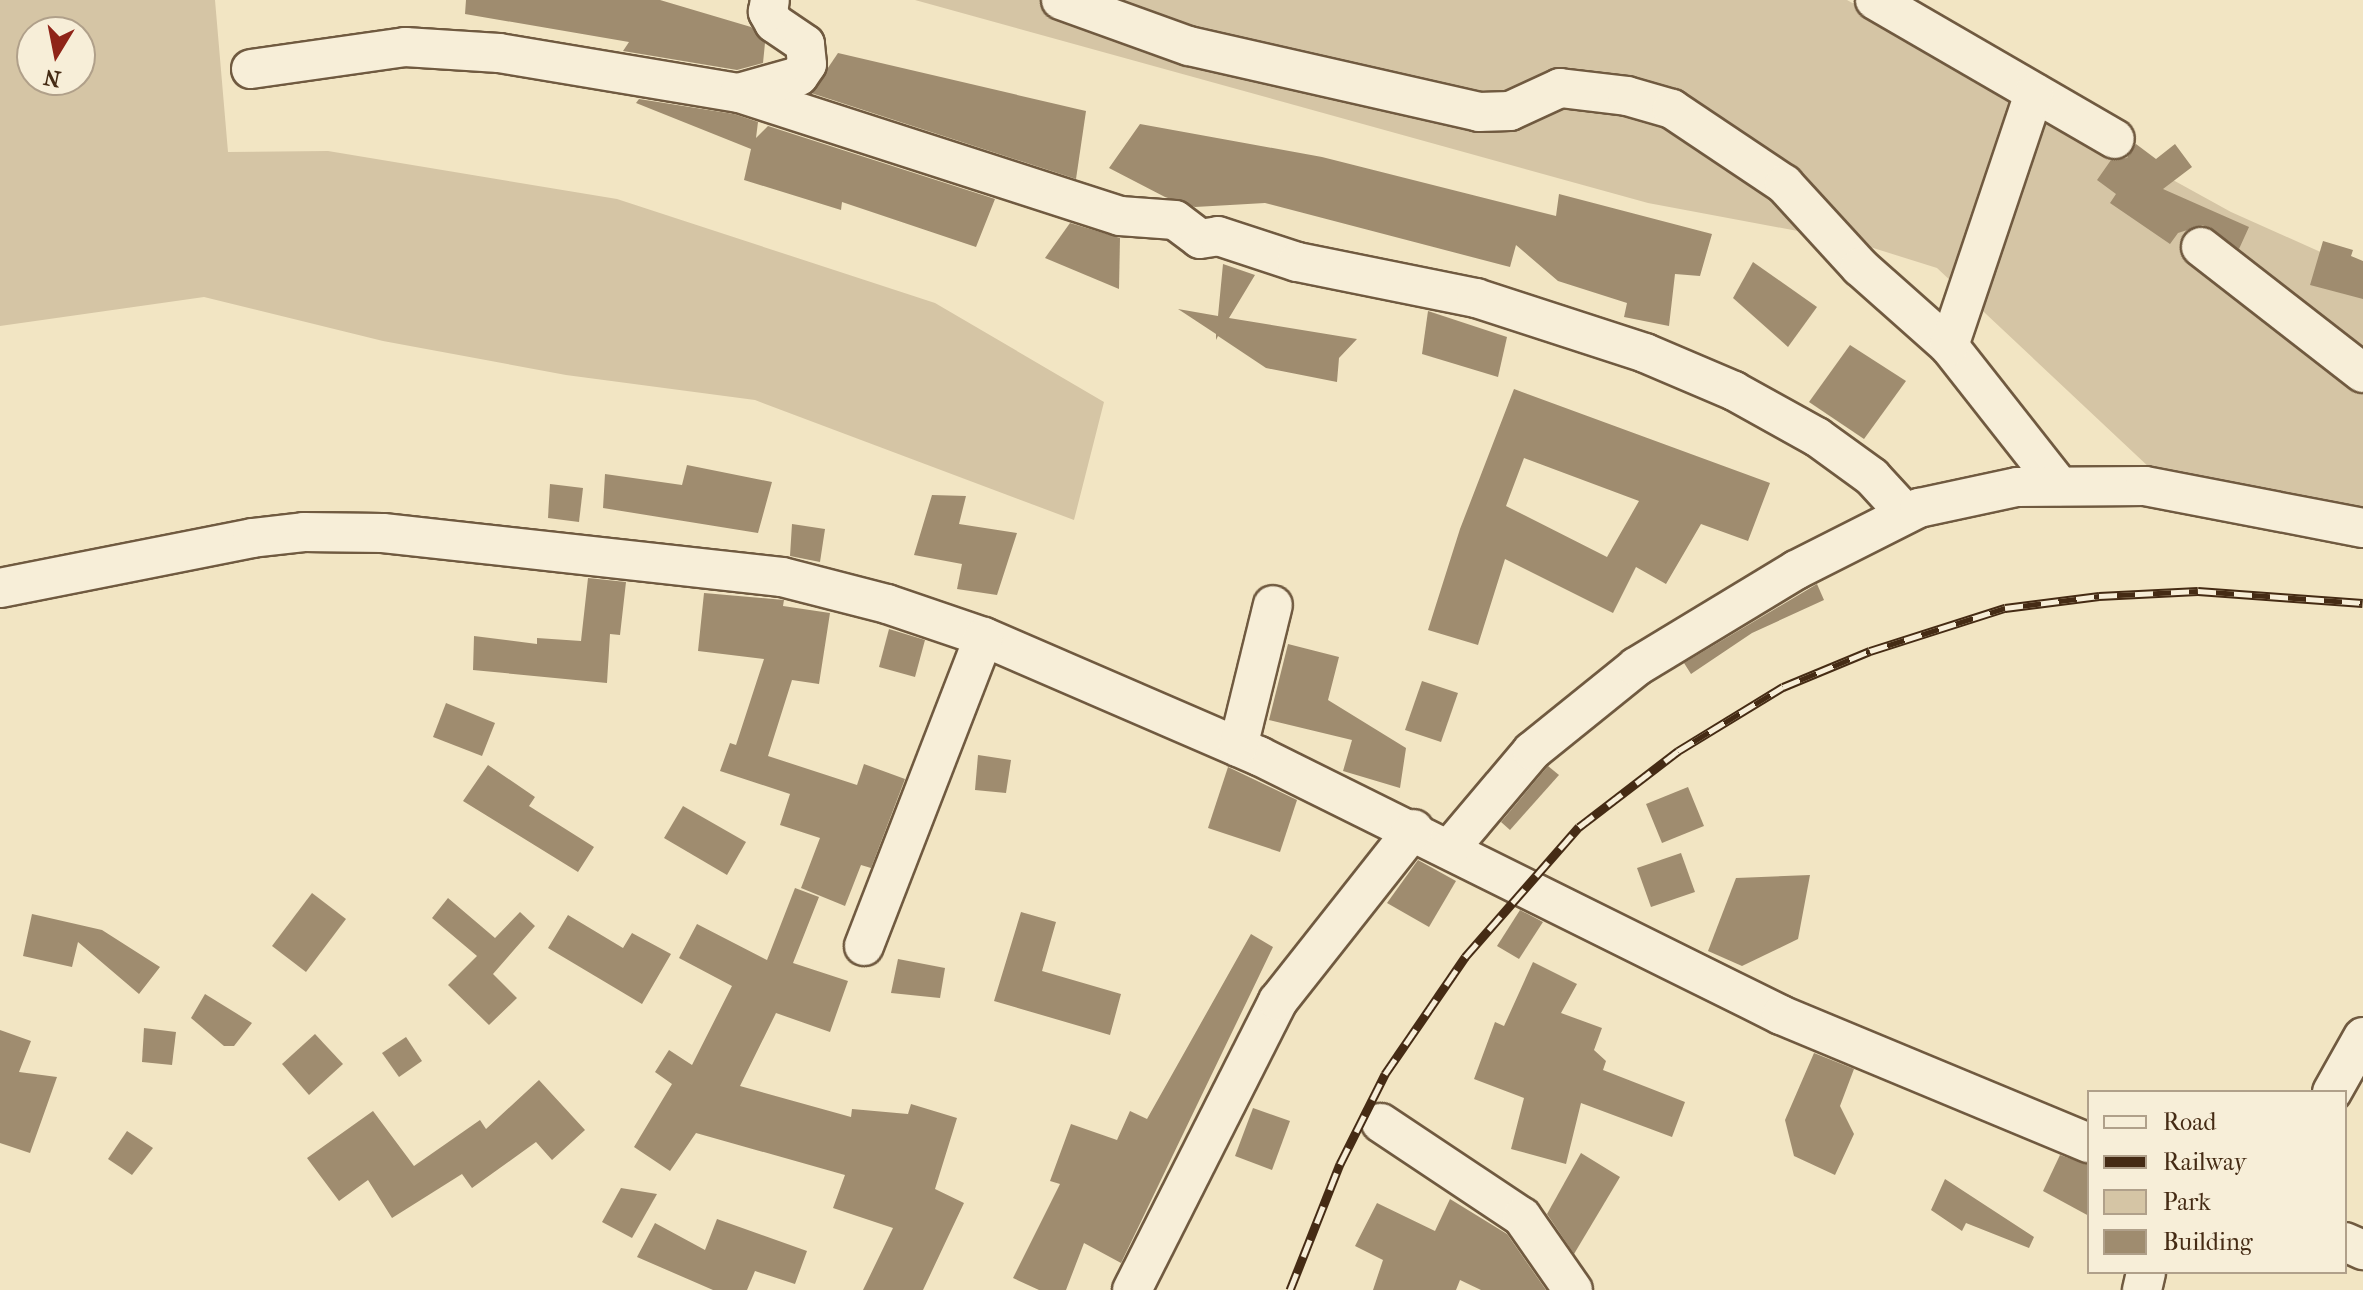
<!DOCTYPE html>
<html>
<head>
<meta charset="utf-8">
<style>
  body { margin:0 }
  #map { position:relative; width:2363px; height:1290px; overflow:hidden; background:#f2e5c3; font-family:"IM FELL French Canon",serif }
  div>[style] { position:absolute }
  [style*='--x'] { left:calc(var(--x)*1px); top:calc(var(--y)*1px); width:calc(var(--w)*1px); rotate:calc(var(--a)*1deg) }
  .green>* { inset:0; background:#d5c5a5 }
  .building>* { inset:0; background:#9f8c6f }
  .roads { filter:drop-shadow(2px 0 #705a40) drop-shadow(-2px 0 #705a40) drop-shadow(0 2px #705a40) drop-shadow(0 -2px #705a40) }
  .minor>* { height:38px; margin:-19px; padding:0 19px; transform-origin:19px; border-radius:19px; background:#f7eed8 }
  .rail>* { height:9px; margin-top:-4.5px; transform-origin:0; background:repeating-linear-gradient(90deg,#f7eed8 0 18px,#452b14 0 36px); box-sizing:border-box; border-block:2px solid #452b14 }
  span { translate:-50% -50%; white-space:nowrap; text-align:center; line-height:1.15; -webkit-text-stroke:7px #f7eed8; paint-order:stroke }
  .legend { position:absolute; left:2087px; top:1090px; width:260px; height:184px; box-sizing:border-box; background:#f7eed8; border:2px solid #b0a08a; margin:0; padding:10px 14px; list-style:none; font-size:24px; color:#452b14 }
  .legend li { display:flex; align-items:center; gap:16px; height:40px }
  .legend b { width:40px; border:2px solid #b0a08a }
  .north { position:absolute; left:16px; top:16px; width:80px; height:80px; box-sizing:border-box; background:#f7eed8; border:2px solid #b0a08a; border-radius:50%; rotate:190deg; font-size:22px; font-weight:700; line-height:32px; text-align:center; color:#452b14 }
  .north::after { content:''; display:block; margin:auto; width:28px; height:36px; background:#8f2418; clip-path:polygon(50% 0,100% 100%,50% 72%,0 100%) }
</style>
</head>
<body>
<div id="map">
  <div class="green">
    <div style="clip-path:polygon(evenodd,0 0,215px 0,228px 152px,328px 151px,617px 199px,935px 303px,1104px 402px,1074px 520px,755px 400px,566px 375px,383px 341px,204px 297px,0 326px,0 0,32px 32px,80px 32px,80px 80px,32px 80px,32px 32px)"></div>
    <div style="clip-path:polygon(915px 0,1847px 0,2231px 212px,2363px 271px,2363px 527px,2151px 469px,1937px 268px,1851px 241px,1648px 203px)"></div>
  </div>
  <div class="building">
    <div style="clip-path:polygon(466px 0,660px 0,751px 27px,765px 43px,763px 63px,737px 70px,623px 51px,629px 42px,465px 14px)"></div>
    <div style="clip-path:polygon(838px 53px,1086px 111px,1076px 179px,811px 93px)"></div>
    <div style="clip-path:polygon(639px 99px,734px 114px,758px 122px,756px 138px,768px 126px,995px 199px,976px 247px,842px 202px,841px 210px,744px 180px,751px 149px,636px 103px)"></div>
    <div style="clip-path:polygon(1140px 124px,1322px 157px,1556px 216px,1559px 194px,1712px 234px,1700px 276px,1675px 274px,1669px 326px,1624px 317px,1627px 303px,1558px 281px,1516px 245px,1510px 267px,1265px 203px,1195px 207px,1165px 197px,1109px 168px)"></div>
    <div style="clip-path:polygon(2136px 144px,2156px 159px,2175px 144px,2192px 167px,2163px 189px,2249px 227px,2239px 249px,2203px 225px,2178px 233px,2170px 244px,2110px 203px,2116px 194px,2097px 180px,2111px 160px,2127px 158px)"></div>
    <div style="clip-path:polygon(1070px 223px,1120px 238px,1119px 289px,1045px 258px)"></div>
    <div style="clip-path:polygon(2323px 241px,2353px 250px,2351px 256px,2363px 261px,2363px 299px,2310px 285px)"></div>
    <div style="clip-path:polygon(1753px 262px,1817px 307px,1788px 347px,1733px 298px)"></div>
    <div style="clip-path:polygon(1223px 264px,1255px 275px,1229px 318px,1357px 339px,1339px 358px,1337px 382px,1266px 368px,1218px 336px,1216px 340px,1216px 334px,1178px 309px,1218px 316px)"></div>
    <div style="clip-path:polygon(1428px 311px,1507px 337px,1498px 377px,1422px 354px)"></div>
    <div style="clip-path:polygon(1850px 345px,1906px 381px,1864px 439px,1809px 402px)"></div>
    <div style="clip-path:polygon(evenodd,1514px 389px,1770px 483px,1748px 541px,1701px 524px,1666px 584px,1636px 567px,1613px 613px,1505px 559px,1478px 645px,1428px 630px,1460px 529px,1514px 389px,1524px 458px,1639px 501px,1607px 557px,1506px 506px,1524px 458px)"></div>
    <div style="clip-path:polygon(687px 465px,772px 482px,758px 533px,603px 508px,605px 474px,682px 485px)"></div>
    <div style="clip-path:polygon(550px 484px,583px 488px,579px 522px,548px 518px)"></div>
    <div style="clip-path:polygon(932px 495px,966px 496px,959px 524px,1017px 533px,997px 595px,957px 589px,962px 564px,914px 555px)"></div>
    <div style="clip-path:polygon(792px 524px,825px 529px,820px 562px,790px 556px)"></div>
    <div style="clip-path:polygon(588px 578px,626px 582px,620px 635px,610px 634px,607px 683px,473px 670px,474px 636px,537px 644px,537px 638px,581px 641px)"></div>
    <div style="clip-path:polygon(1817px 584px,1824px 600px,1752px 633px,1691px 674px,1684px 663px)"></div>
    <div style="clip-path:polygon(704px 593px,784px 600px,783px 606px,830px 613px,819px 684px,792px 680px,768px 756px,857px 785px,864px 764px,905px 779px,871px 868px,861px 865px,845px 906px,801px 888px,820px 838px,780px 825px,790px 794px,720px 771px,730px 743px,736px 745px,764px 659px,698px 651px)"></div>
    <div style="clip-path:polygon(889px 629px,925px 640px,915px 677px,879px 667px)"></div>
    <div style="clip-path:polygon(1288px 644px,1339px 657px,1328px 700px,1406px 748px,1400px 788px,1343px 771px,1352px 740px,1269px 720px)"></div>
    <div style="clip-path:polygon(1422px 681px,1458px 693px,1441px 742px,1405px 730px)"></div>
    <div style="clip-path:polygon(446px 703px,495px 723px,482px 756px,433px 737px)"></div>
    <div style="clip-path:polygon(978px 755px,1011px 760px,1006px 793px,975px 790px)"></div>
    <div style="clip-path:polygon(488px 765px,535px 797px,529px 806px,594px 847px,578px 872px,463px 801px)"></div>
    <div style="clip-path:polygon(1548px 766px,1559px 775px,1510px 830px,1501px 822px)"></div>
    <div style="clip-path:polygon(1228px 767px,1297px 800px,1280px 852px,1208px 828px)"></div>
    <div style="clip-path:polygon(1688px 787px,1704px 826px,1662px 843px,1646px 804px)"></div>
    <div style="clip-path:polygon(683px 806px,746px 842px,727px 875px,664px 838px)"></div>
    <div style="clip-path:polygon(1681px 853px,1695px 892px,1651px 907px,1637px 868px)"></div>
    <div style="clip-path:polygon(1418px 860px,1456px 881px,1429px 927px,1387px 903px)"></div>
    <div style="clip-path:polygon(1810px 875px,1798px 939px,1742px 966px,1708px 951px,1736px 878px)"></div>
    <div style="clip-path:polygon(795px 888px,819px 897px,793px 963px,848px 981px,830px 1032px,776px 1013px,740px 1086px,851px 1117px,852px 1109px,908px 1114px,911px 1104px,957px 1118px,935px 1189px,964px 1203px,923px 1290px,863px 1290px,893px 1228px,833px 1208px,845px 1175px,696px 1133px,670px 1171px,634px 1147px,672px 1084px,655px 1072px,669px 1050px,692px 1065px,732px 986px,679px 958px,697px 924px,767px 960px)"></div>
    <div style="clip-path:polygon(312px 893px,346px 919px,306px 972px,272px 946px)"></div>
    <div style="clip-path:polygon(448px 898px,495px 938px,520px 912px,535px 926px,493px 974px,517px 998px,489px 1025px,448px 985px,477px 956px,432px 918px)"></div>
    <div style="clip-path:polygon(1520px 910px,1543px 922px,1519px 959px,1497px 946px)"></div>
    <div style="clip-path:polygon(1021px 912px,1056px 922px,1042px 971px,1121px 994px,1110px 1035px,994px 1001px)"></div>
    <div style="clip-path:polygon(32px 914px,102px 930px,160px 967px,139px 994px,78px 942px,72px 967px,23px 956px)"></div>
    <div style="clip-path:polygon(568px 915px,623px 948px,632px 933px,671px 954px,642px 1004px,548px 948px)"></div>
    <div style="clip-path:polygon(1251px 934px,1273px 947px,1121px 1263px,1084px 1243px,1066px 1290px,1039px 1290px,1013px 1278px,1060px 1184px,1050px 1181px,1071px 1124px,1117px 1140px,1130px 1111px,1147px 1119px)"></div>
    <div style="clip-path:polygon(898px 959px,945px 968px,940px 998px,891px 993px)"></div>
    <div style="clip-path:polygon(1533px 962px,1577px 984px,1561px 1013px,1602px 1028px,1594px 1050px,1606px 1061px,1603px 1070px,1685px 1102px,1672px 1137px,1581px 1103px,1566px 1164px,1511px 1149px,1524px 1098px,1474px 1079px,1495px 1022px,1504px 1026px)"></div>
    <div style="clip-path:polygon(205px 994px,252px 1023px,234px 1046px,224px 1046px,191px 1018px)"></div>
    <div style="clip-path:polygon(144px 1028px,176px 1032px,172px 1065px,142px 1062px)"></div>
    <div style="clip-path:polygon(0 1030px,31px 1041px,19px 1072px,57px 1077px,30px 1153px,0 1143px)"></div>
    <div style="clip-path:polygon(315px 1034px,343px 1064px,309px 1095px,282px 1064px)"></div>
    <div style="clip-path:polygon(406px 1037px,422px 1061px,399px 1077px,382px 1053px)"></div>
    <div style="clip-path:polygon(1814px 1053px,1854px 1069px,1840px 1106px,1854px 1134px,1835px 1175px,1794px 1156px,1785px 1120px)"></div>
    <div style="clip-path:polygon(539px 1080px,585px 1130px,552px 1160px,536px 1142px,472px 1188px,462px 1174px,392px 1218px,368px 1180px,339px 1201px,307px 1158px,373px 1111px,414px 1166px,480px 1120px,486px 1129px)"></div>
    <div style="clip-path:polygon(1253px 1108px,1290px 1121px,1272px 1170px,1235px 1156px)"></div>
    <div style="clip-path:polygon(127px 1131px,153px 1148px,132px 1175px,108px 1159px)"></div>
    <div style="clip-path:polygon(1581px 1153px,1620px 1177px,1574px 1254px,1547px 1214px)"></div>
    <div style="clip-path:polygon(2060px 1155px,2089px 1165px,2089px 1216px,2043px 1191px)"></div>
    <div style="clip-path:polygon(1945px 1179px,2034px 1237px,2029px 1248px,1966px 1223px,1962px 1231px,1931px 1210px)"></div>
    <div style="clip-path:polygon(621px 1188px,657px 1194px,632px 1238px,602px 1222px)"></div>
    <div style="clip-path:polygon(1450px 1199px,1507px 1234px,1546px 1290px,1481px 1290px,1460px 1280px,1456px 1290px,1373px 1290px,1383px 1260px,1355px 1246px,1377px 1203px,1435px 1231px)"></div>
    <div style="clip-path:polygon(717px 1219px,807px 1251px,795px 1284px,755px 1271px,747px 1290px,713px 1290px,637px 1257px,655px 1223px,705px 1250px)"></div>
  </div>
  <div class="roads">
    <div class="minor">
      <div style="--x:1061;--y:0;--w:136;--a:19.8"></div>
      <div style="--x:1189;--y:46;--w:297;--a:12.8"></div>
      <div style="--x:1479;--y:112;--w:31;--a:-2"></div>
      <div style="--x:1510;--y:111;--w:55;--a:-24.7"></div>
      <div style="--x:1560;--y:88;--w:67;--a:6.8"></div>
      <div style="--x:1627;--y:96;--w:47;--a:16.1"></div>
      <div style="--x:1672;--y:109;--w:135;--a:33.8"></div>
      <div style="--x:1784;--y:184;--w:113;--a:47.5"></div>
      <div style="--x:1860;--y:267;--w:119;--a:41.6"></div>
      <div style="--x:1949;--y:346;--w:178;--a:51.8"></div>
      <div style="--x:1875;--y:0;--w:277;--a:30.1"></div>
      <div style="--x:251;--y:69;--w:156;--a:-8.1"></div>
      <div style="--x:405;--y:47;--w:94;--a:3.7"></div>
      <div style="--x:499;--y:53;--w:243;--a:9.5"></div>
      <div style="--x:739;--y:93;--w:400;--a:17.9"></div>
      <div style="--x:1120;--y:216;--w:55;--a:4.2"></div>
      <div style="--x:1175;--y:220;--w:31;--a:37"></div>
      <div style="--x:1200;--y:239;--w:18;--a:-9"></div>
      <div style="--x:1218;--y:236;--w:83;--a:18.2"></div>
      <div style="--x:1297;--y:262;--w:183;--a:11.4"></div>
      <div style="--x:1476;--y:298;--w:178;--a:18"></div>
      <div style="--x:1645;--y:353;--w:97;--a:23.1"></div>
      <div style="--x:1734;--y:391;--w:95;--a:29"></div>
      <div style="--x:1817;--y:437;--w:68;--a:36"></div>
      <div style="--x:1872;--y:477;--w:50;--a:47.4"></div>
      <div style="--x:742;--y:92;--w:59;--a:-15.7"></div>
      <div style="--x:799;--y:76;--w:14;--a:-56"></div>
      <div style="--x:807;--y:64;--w:20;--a:-96"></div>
      <div style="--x:805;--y:44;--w:37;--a:-146"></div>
      <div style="--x:774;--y:23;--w:13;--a:-119"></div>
      <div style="--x:768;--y:12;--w:12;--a:-81"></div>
      <div style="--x:2201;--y:247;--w:205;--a:37.9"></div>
      <div style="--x:1949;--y:346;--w:267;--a:-71.4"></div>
      <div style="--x:0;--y:588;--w:257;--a:-11.2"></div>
      <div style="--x:252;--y:538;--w:52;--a:-6.6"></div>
      <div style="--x:304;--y:532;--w:79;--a:0.7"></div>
      <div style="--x:383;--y:533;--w:401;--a:6.3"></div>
      <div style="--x:782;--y:577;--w:108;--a:14.4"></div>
      <div style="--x:887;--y:604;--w:102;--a:18.8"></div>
      <div style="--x:984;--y:637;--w:300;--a:23.4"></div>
      <div style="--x:1259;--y:756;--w:583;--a:26.39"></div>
      <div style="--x:1781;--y:1015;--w:334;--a:22.6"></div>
      <div style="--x:1238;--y:747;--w:146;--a:-76.2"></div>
      <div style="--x:1451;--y:847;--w:126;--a:-49.8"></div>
      <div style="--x:1532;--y:751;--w:134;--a:-38.9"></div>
      <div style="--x:1636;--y:667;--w:187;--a:-31.2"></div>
      <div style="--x:1796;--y:570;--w:138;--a:-26.8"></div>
      <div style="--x:1919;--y:508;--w:100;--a:-12.1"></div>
      <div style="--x:2017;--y:487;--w:128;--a:-0.4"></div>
      <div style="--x:2145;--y:486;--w:222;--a:10.9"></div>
      <div style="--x:864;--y:946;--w:331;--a:-68.8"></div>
      <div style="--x:2332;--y:1092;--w:63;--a:-60.6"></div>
      <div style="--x:1381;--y:1123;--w:169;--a:33.7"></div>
      <div style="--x:1522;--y:1217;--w:89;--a:55.1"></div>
      <div style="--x:2345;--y:1242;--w:20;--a:24"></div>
      <div style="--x:1132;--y:1290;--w:324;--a:-63.2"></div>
      <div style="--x:1278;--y:1001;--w:219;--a:-51.7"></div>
      <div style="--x:2142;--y:1290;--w:18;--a:-77"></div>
    </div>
  </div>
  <div class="rail">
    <div style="--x:1290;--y:1290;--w:136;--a:-68.4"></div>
    <div style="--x:1340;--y:1164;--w:101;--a:-63.4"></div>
    <div style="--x:1385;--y:1074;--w:142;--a:-55.6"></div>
    <div style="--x:1465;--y:957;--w:173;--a:-48.8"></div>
    <div style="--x:1579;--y:827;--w:125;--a:-37.5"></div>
    <div style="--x:1678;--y:751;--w:123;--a:-31.4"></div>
    <div style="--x:1783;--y:687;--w:94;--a:-22.5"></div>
    <div style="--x:1870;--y:651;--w:142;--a:-17.7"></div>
    <div style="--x:2005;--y:608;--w:95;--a:-7.3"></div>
    <div style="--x:2099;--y:596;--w:99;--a:-2.9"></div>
    <div style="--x:2198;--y:591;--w:165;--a:4.2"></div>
  </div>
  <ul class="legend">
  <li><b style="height:10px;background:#f7eed8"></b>Road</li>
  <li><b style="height:10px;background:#452b14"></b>Railway</li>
  <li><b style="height:22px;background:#d5c5a5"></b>Park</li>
  <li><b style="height:22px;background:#9f8c6f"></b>Building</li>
  </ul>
  <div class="north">N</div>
</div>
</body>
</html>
